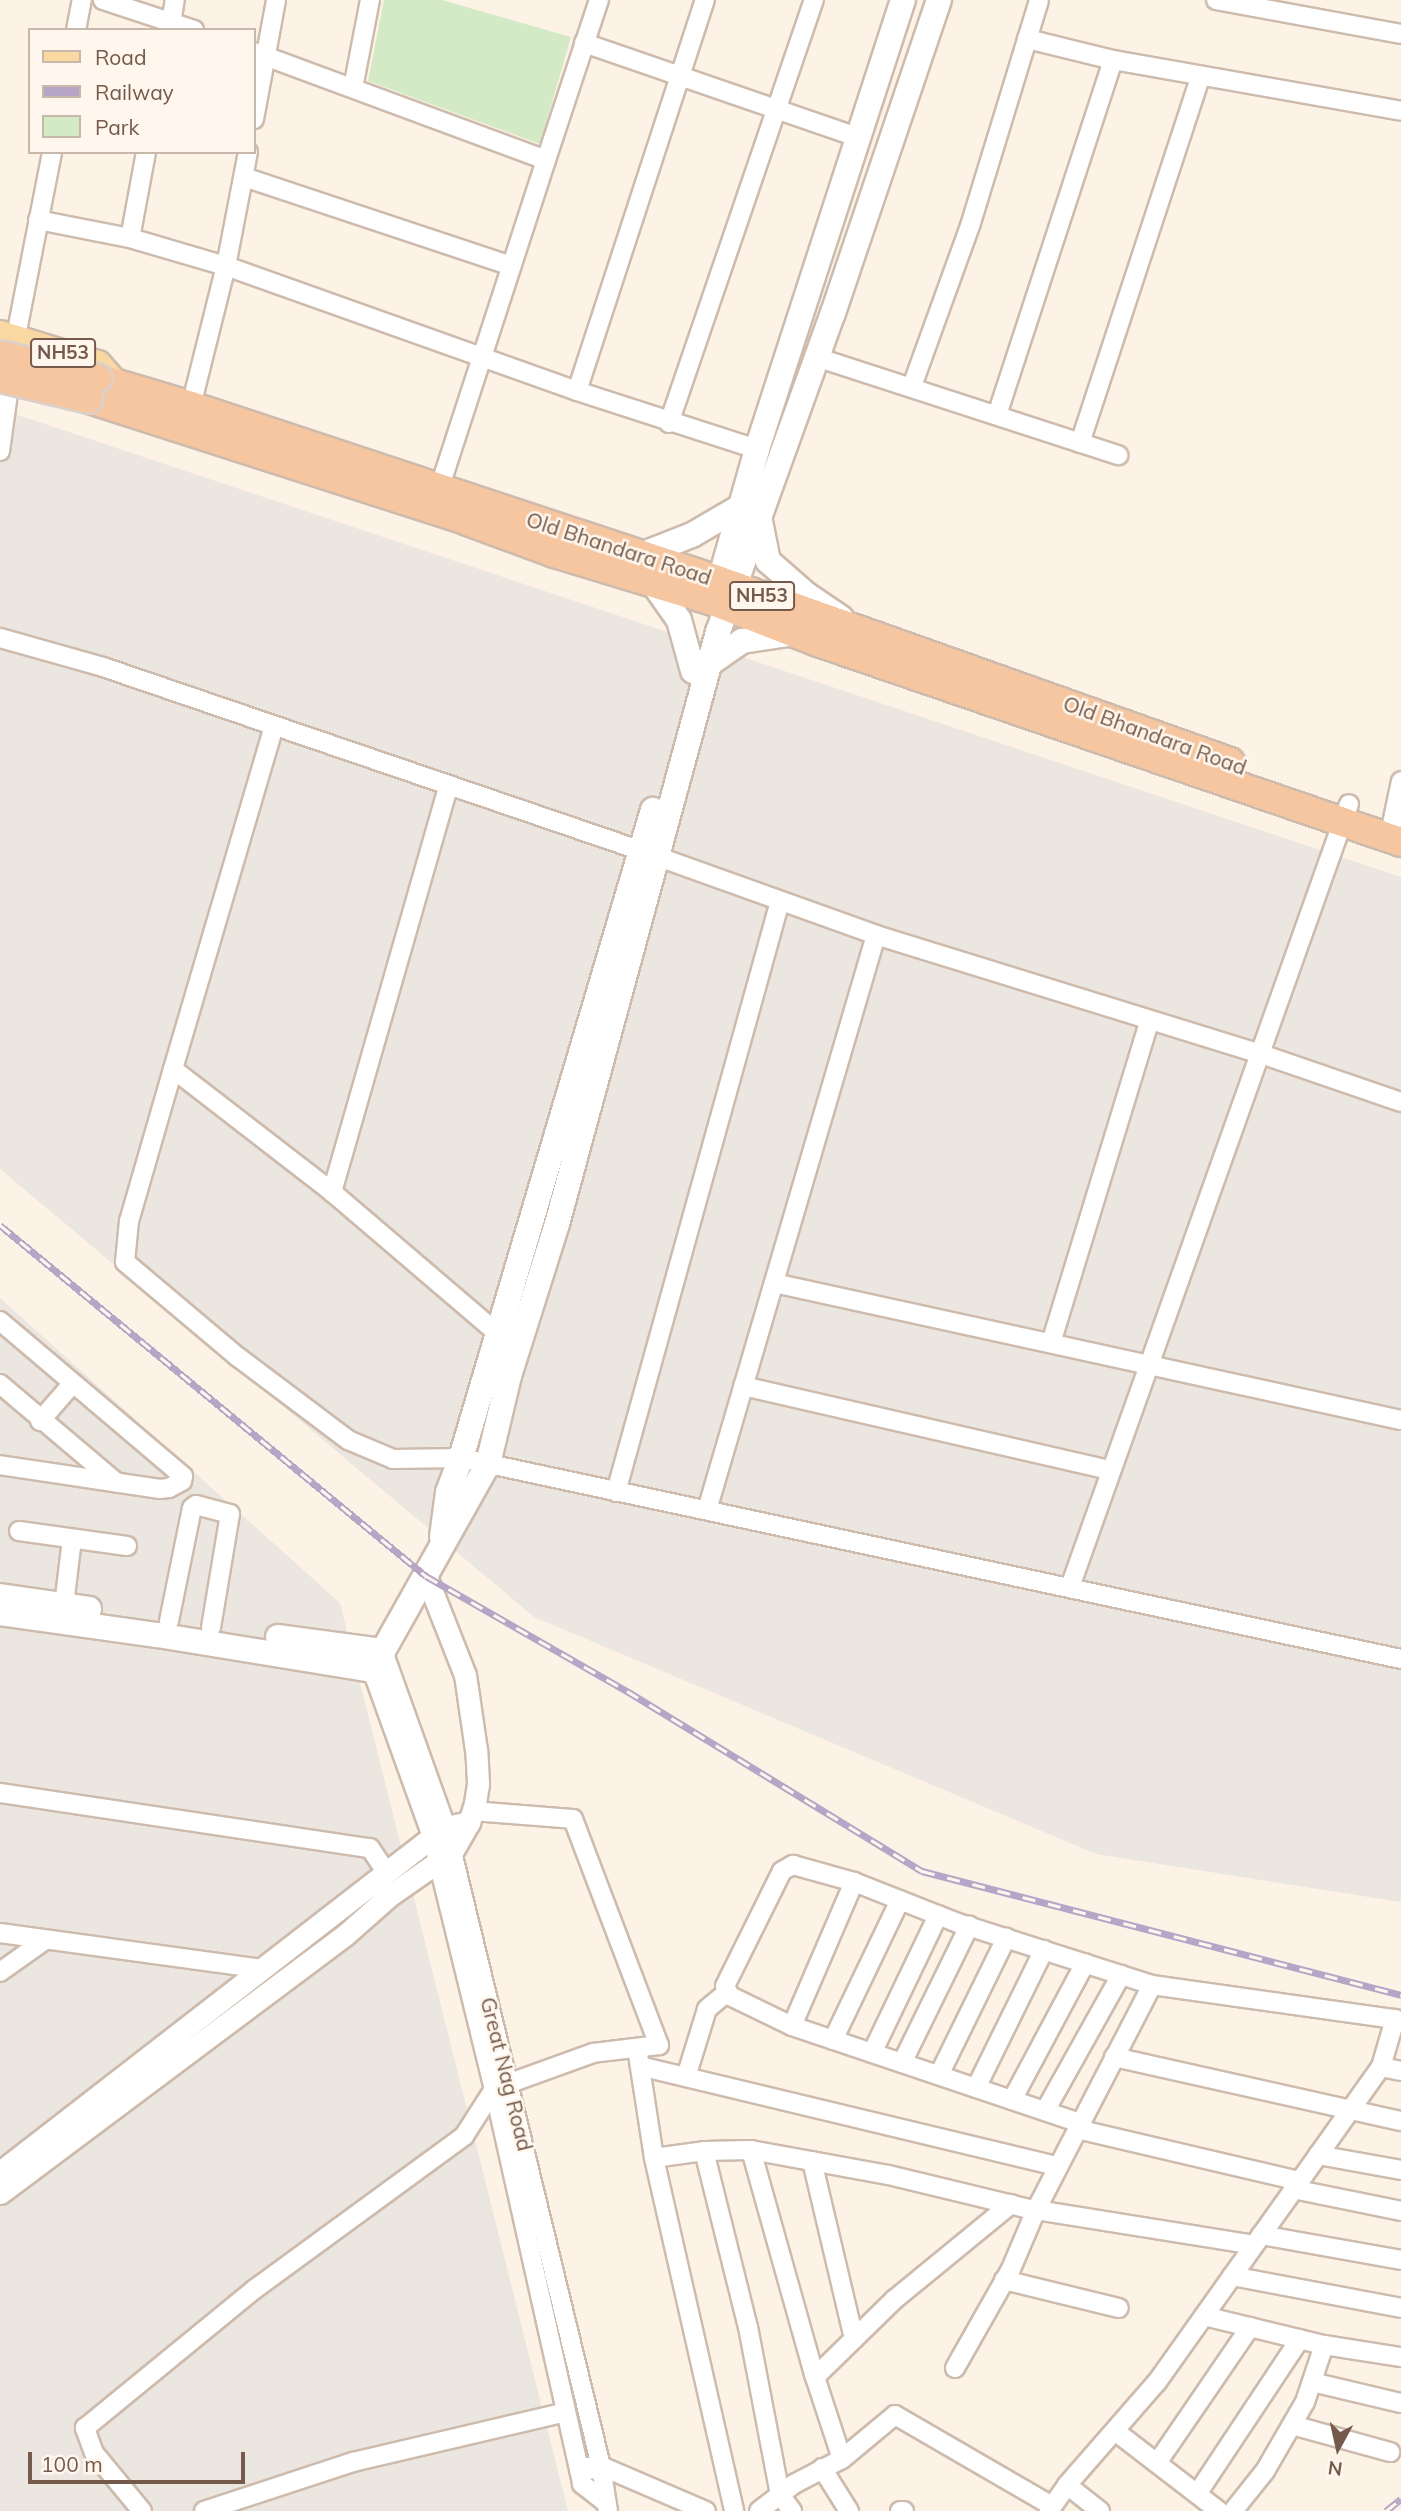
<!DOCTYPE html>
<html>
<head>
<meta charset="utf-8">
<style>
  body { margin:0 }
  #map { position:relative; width:1401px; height:2511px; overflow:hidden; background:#fcf3e6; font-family:Mulish,sans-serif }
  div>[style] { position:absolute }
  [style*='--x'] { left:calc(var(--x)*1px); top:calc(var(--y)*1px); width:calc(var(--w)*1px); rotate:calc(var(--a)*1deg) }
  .industrial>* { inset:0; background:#ece6e0 }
  .green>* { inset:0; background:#d4e9c5 }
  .roads { filter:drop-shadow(2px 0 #cdbbad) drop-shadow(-2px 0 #cdbbad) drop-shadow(0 2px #cdbbad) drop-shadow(0 -2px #cdbbad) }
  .minor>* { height:18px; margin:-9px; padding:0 9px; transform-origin:9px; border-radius:9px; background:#fff }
  .tertiary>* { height:21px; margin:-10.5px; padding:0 10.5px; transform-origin:10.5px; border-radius:10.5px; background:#fff }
  .secondary>* { height:24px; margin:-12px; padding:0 12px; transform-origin:12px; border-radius:12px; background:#fff }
  .primary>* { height:26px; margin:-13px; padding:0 13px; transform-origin:13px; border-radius:13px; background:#f9d8a1 }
  .trunk>* { height:28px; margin:-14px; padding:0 14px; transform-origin:14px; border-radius:14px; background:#f6c6a0 }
  .rail>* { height:7px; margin-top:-3.5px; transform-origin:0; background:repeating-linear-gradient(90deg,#fff7ed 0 13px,#b6a5c6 0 26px); box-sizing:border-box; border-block:2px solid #b6a5c6 }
  .bridges { filter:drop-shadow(2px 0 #d8d1cd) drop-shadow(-2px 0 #d8d1cd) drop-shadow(0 2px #d8d1cd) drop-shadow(0 -2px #d8d1cd) }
  .trunk-bridge>* { height:28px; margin:-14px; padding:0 14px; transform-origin:14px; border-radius:14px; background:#f6c6a0 }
  span { translate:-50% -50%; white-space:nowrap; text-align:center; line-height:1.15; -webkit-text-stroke:5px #fff7ed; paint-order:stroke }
  .shield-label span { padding:2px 5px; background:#fff7ed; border:2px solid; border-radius:5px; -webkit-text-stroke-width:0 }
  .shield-label { font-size:19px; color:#755a4b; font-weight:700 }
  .street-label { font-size:21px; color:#755a4b }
  .legend { position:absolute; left:28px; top:28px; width:228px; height:126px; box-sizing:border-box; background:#fff7ed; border:2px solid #c8b8ac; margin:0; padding:9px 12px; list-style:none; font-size:21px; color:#755a4b }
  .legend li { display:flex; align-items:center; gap:14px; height:35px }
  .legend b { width:35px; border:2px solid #c8b8ac }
  .north { position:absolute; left:1303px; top:2413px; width:70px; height:70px; -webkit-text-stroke:5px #fff7ed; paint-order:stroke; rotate:188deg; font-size:19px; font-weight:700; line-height:28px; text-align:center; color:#755a4b }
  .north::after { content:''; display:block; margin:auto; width:24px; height:32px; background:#755a4b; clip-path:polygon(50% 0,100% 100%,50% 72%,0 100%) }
  .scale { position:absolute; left:28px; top:2452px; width:217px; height:32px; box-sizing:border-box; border:4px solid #755a4b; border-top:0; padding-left:9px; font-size:21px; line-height:24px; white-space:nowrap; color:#755a4b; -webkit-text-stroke:5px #fff7ed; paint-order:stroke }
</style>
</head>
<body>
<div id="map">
  <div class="industrial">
    <div style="clip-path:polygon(0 409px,1401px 877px,1401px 1902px,1096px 1854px,534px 1617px,0 1169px)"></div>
    <div style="clip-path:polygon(0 1298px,340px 1603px,568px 2511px,0 2511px)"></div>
  </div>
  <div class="green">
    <div style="clip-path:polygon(384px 0,442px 0,571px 37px,540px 144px,368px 81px)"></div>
  </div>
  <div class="roads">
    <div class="minor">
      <div style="--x:103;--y:0;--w:96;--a:18.2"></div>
      <div style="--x:1216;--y:0;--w:188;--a:10.4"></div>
      <div style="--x:76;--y:30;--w:31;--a:-79"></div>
      <div style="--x:170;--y:30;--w:30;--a:-81"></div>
      <div style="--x:1027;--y:39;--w:89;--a:13.7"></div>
      <div style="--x:1113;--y:60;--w:292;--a:10"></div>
      <div style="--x:584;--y:43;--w:289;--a:19"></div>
      <div style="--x:254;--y:52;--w:311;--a:20.3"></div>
      <div style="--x:546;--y:160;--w:353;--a:108"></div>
      <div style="--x:353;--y:88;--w:90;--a:-79.1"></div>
      <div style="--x:254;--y:119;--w:121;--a:-79.5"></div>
      <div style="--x:146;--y:152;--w:87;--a:100.5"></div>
      <div style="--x:130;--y:238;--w:100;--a:16.3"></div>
      <div style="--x:226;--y:266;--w:116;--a:-79.1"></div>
      <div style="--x:546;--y:160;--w:169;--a:-71.7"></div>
      <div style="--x:244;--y:177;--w:282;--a:18.4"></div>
      <div style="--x:38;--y:220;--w:94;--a:11.1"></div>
      <div style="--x:816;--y:357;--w:318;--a:18"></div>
      <div style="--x:912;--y:386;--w:170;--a:-70.1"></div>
      <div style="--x:970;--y:226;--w:236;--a:-73"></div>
      <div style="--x:577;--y:391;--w:189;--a:17.9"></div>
      <div style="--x:191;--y:406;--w:144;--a:-76"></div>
      <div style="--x:226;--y:266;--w:373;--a:19.6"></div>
      <div style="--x:577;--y:391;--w:411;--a:-71.9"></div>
      <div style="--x:997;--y:415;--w:373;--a:-71.9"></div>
      <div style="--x:669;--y:423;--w:447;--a:-71.1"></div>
      <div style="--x:1080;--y:443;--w:386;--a:-71.8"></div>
      <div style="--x:0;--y:451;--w:116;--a:-82.1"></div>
      <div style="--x:16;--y:336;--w:187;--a:-78.9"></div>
      <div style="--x:0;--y:638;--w:107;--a:15.7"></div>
      <div style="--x:103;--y:667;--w:570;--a:18.85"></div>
      <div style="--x:642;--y:851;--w:249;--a:19.7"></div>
      <div style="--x:876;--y:935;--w:400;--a:17.2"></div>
      <div style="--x:1258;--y:1053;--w:151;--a:18.9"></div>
      <div style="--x:274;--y:726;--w:358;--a:106.4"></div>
      <div style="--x:173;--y:1069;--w:201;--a:37.7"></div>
      <div style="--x:332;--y:1192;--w:217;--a:40.5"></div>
      <div style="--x:1389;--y:838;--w:58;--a:-78.1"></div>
      <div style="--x:173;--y:1069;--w:158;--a:106.1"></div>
      <div style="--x:129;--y:1221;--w:41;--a:95.6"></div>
      <div style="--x:125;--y:1262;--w:148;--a:40.1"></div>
      <div style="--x:238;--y:1357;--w:138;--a:37"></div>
      <div style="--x:348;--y:1440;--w:49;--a:22.9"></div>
      <div style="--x:393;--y:1459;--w:68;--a:-0.8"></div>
      <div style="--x:461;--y:1458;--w:961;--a:12.07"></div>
      <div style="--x:332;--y:1192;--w:423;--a:-74"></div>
      <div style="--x:774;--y:1283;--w:642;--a:12.33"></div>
      <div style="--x:0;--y:1321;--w:240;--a:40.3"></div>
      <div style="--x:183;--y:1476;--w:5;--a:101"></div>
      <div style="--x:182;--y:1481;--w:15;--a:152"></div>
      <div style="--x:169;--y:1488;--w:9;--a:174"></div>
      <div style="--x:160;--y:1489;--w:162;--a:-171.5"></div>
      <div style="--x:1051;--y:1343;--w:336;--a:-73"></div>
      <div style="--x:0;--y:1384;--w:153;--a:40.2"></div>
      <div style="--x:743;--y:1386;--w:377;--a:12.9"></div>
      <div style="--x:40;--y:1421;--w:50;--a:-49"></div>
      <div style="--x:616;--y:1492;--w:613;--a:-74.49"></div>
      <div style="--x:707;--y:1510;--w:599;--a:-73.62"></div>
      <div style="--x:19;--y:1531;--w:109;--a:7.9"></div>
      <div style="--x:1070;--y:1587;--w:831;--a:-70.39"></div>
      <div style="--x:64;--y:1605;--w:66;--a:-83.1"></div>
      <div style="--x:169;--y:1621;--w:115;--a:-78.5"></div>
      <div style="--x:192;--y:1508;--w:5;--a:-37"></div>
      <div style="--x:196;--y:1505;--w:35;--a:15"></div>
      <div style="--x:230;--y:1514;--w:115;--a:99.5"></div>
      <div style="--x:383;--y:1651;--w:187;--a:70.3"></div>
      <div style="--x:446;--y:1827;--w:658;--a:76.37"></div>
      <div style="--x:601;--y:2466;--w:46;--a:81.2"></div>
      <div style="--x:372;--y:1670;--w:177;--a:70.2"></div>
      <div style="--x:432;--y:1837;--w:260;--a:76.2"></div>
      <div style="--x:494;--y:2089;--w:405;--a:77.4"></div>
      <div style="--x:582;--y:2484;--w:31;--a:38"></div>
      <div style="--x:0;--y:1793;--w:374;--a:8.5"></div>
      <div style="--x:370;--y:1848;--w:29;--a:56"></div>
      <div style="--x:472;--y:1811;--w:101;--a:4.5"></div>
      <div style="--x:573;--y:1819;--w:242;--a:69.2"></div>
      <div style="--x:659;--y:2045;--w:66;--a:173.1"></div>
      <div style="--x:593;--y:2053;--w:88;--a:160.1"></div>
      <div style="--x:0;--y:1933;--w:266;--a:7.8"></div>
      <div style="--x:0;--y:1972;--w:55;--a:-35.4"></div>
      <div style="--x:792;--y:2026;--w:157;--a:-66.7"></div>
      <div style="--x:833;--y:2040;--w:155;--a:-64.4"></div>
      <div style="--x:637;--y:2048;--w:111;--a:81.2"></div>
      <div style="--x:654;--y:2158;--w:362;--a:77.2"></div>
      <div style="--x:872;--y:2053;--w:153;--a:-64.4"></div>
      <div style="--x:1114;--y:2057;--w:294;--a:12.6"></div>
      <div style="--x:902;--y:2063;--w:153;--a:-63.9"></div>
      <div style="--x:640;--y:2066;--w:430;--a:13.5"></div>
      <div style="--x:939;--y:2075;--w:153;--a:-63.9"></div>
      <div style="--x:686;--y:2077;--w:71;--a:-72.8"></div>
      <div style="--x:707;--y:2009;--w:26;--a:-40"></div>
      <div style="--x:976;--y:2088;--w:154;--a:-63.8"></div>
      <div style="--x:1012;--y:2100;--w:155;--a:-61.9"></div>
      <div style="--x:1045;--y:2111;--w:156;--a:-60.8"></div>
      <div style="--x:1080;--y:2123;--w:304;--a:-161.4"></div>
      <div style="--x:792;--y:2026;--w:69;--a:-154.2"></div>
      <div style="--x:730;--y:1996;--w:11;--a:-117"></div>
      <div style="--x:725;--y:1986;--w:128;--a:-63.6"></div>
      <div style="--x:782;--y:1871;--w:13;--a:-29"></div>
      <div style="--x:793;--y:1865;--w:63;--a:15.6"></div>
      <div style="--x:854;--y:1882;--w:112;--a:21.5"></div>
      <div style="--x:958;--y:1923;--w:204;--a:17.7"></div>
      <div style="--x:1077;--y:2129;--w:228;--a:13.2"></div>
      <div style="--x:751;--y:2150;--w:236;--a:74.3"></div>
      <div style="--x:815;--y:2377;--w:86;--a:71.8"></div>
      <div style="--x:704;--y:2151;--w:181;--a:76"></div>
      <div style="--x:748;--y:2327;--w:171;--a:79.2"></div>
      <div style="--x:780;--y:2495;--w:20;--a:53"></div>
      <div style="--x:1318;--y:2155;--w:84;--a:10.2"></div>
      <div style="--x:654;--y:2158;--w:50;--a:-8"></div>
      <div style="--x:704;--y:2151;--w:47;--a:-1.2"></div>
      <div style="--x:751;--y:2150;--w:140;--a:10.3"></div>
      <div style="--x:889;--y:2175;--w:145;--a:13.6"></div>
      <div style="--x:1030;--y:2209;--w:227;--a:9.1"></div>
      <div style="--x:812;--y:2161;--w:183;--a:76.7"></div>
      <div style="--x:1293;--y:2189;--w:110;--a:11.5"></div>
      <div style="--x:1261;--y:2235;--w:142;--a:10.1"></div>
      <div style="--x:1232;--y:2276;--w:172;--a:10.7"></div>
      <div style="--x:1004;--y:2280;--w:118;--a:13.7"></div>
      <div style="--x:1204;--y:2316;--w:123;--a:13.6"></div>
      <div style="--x:1324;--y:2345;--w:60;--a:108.4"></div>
      <div style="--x:1305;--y:2402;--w:80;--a:120.1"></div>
      <div style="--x:1265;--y:2471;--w:51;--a:128.7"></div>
      <div style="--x:1324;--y:2345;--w:78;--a:8.9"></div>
      <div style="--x:955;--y:2368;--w:114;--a:-60.5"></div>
      <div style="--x:1011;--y:2269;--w:64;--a:-67"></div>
      <div style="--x:1036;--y:2210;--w:253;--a:-62.7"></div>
      <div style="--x:1152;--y:1985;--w:245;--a:8"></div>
      <div style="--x:1395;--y:2019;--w:50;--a:106.3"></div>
      <div style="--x:815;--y:2377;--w:112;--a:-44.3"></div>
      <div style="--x:895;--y:2299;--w:150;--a:-39.3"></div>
      <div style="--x:1312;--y:2382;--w:91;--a:13.3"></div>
      <div style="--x:1292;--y:2425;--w:102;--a:15.4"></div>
      <div style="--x:1115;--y:2431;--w:131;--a:37.6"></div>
      <div style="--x:1157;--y:2463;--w:165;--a:-55.6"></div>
      <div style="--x:601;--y:2466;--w:114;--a:23.2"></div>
      <div style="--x:822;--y:2468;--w:51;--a:57.9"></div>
      <div style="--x:1067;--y:2485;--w:42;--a:38.2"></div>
      <div style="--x:1197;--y:2494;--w:186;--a:-56.4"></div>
      <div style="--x:142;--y:2511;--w:75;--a:-129.6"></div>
      <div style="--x:94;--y:2453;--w:27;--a:-110"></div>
      <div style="--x:85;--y:2428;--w:220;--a:-39.3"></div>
      <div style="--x:255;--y:2289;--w:259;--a:-36.2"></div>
      <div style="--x:464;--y:2136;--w:56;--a:-57.4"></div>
      <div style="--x:204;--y:2511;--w:157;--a:-18.2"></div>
      <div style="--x:353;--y:2462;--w:219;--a:-13.2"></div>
      <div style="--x:759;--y:2511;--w:44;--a:-37.6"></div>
      <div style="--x:794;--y:2484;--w:54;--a:-27.5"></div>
      <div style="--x:842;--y:2459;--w:69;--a:-39.7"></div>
      <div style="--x:895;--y:2415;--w:181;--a:30.1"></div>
      <div style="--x:900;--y:2511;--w:4;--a:0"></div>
      <div style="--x:1049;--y:2511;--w:32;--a:-55"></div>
      <div style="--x:1067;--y:2485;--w:137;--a:-48.9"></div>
      <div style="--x:1157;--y:2382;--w:387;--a:-54.6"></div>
      <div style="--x:1381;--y:2067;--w:20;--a:11"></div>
    </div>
    <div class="tertiary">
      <div style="--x:0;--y:2172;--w:547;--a:-37.79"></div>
      <div style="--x:432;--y:1837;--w:17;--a:-36"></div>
      <div style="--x:446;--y:1827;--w:24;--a:-12"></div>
      <div style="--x:0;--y:2193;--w:431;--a:-36.8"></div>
      <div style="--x:345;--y:1935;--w:59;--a:-41.6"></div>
      <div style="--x:389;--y:1896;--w:77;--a:-34.9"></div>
      <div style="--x:452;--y:1852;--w:34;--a:-60"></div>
      <div style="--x:469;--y:1822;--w:20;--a:-72"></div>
      <div style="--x:475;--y:1803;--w:20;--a:-81"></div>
      <div style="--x:478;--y:1783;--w:33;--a:-93"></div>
      <div style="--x:476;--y:1750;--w:76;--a:-98.3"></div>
      <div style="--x:465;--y:1675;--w:106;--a:-111.5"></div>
      <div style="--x:580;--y:2469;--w:21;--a:-8"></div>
    </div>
    <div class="secondary">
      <div style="--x:759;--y:516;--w:46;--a:78.7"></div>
      <div style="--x:768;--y:561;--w:52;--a:41.1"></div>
      <div style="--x:807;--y:595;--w:41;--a:34.1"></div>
      <div style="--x:641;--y:555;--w:55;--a:-21.4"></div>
      <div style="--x:692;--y:535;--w:56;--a:-30.3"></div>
      <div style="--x:722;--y:573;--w:129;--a:-74.2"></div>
      <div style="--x:757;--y:449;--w:472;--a:-72"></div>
      <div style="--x:653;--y:583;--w:45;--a:54.9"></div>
      <div style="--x:679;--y:620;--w:53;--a:74.6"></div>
      <div style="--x:709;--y:664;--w:40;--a:-34.9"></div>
      <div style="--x:742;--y:641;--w:54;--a:-8.6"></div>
      <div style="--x:442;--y:1537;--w:45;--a:-82.4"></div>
      <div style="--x:448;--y:1492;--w:36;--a:-69"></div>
      <div style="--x:461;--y:1458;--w:676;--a:-73.5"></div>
      <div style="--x:0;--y:1596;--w:90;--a:8.3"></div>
      <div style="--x:0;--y:1613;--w:159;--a:8"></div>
      <div style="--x:157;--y:1635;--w:218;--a:9.2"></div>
      <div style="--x:372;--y:1670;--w:22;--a:-60"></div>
      <div style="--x:383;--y:1651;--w:214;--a:-60.7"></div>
      <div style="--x:488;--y:1464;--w:90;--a:-76.6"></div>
      <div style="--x:509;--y:1376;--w:159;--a:-72.5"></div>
      <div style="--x:557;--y:1224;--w:614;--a:-74.79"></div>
      <div style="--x:718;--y:632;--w:339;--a:-70.2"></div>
      <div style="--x:833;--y:313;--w:330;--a:-71.3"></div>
      <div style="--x:278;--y:1637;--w:106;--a:7.6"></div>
    </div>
    <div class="primary">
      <div style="--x:0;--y:334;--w:102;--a:17"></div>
      <div style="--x:98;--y:364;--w:29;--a:49"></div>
    </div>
    <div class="trunk">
      <div style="--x:97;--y:378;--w:98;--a:16.6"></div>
      <div style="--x:191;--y:406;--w:557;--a:18.3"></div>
      <div style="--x:720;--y:581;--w:541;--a:19.54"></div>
      <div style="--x:89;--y:399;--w:395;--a:17.8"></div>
      <div style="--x:465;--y:520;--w:95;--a:20.3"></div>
      <div style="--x:554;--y:553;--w:166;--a:16.8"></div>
      <div style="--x:713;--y:601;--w:113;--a:21.3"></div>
      <div style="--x:818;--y:642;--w:616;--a:18.93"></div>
    </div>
  </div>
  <div class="rail">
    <div style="--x:0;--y:1225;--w:552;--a:39.49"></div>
    <div style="--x:426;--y:1576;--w:232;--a:29.8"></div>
    <div style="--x:627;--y:1691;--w:346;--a:31.4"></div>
    <div style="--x:922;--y:1871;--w:495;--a:14.5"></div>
    <div style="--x:1386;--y:2511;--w:19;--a:-39"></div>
  </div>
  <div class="bridges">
    <div class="trunk-bridge">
      <div style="--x:0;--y:355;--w:100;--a:13.3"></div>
      <div style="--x:0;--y:378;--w:91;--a:13.3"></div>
    </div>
  </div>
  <div class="shield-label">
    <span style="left:63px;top:353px">NH53</span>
    <span style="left:762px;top:596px">NH53</span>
  </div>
  <div class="street-label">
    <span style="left:619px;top:548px;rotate:18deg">Old Bhandara Road</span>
    <span style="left:1155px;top:735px;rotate:20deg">Old Bhandara Road</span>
    <span style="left:507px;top:2074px;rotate:76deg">Great Nag Road</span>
  </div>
  <ul class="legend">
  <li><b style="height:9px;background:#f9d8a1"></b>Road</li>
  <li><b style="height:9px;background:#b6a5c6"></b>Railway</li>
  <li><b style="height:19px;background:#d4e9c5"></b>Park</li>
  </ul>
  <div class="north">N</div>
  <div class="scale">100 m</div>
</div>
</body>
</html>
